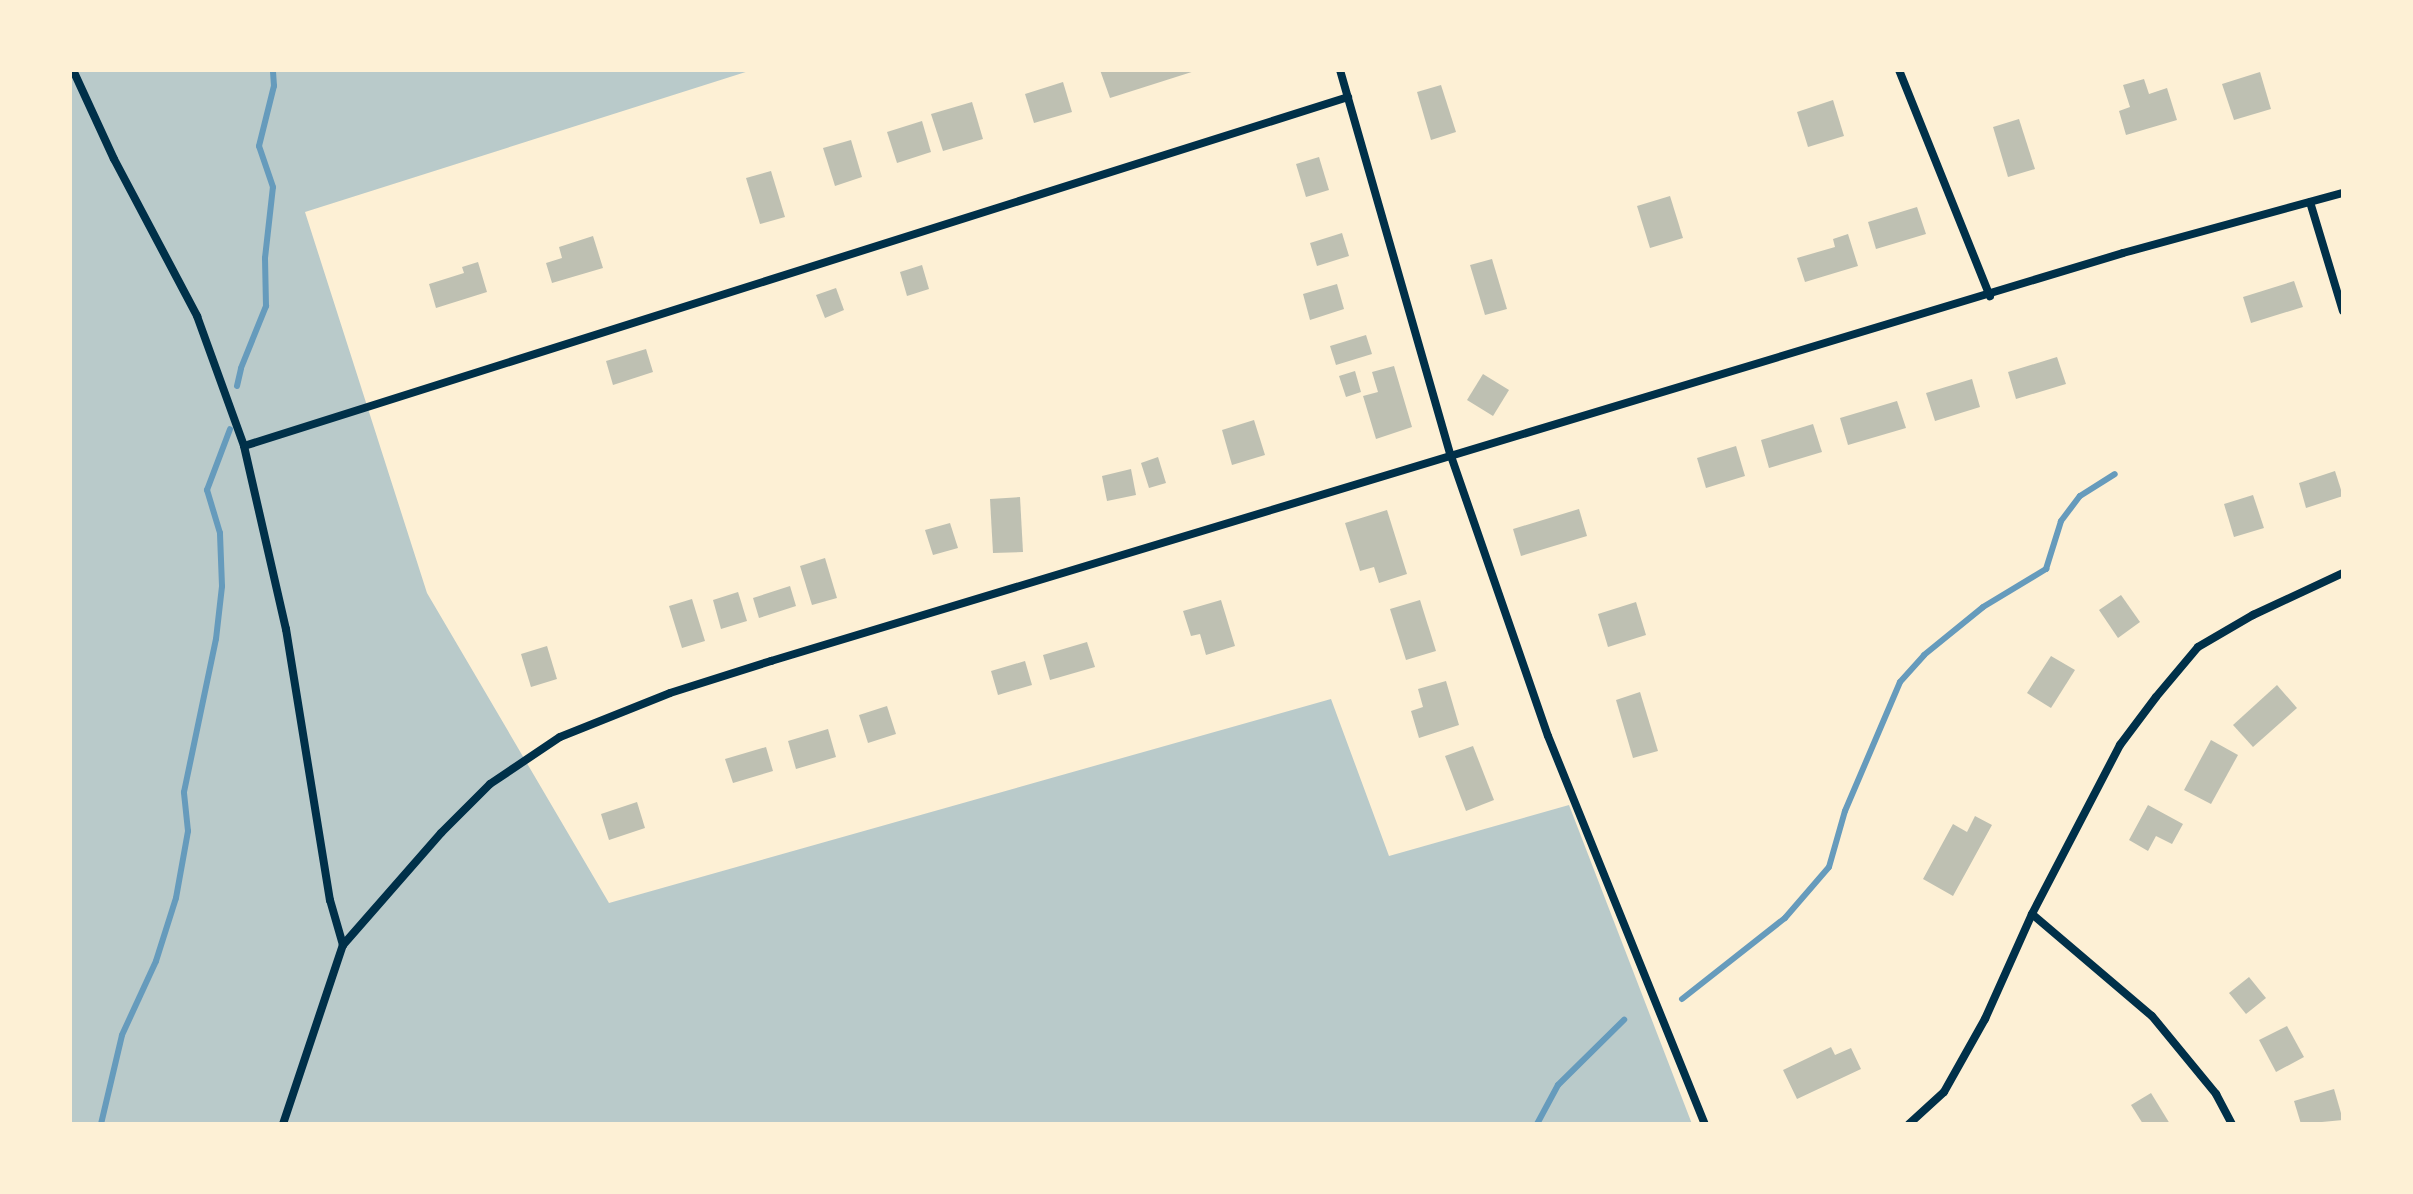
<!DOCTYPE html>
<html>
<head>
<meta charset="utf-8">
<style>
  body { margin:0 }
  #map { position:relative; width:2413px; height:1194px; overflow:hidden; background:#fdf0d5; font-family:Arial,sans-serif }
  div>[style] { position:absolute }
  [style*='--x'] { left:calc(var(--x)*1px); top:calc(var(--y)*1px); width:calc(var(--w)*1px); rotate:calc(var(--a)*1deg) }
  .green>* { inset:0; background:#b9caca }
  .stream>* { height:6px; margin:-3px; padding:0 3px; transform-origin:3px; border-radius:3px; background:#669bbc }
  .building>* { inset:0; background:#bec0b2 }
  .minor>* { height:8px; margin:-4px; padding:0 4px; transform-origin:4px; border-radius:4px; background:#003049 }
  span { translate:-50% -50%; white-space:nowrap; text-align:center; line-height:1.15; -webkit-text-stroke:8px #fdf0d5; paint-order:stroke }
  .frame { position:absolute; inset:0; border:72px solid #fdf0d5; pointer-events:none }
</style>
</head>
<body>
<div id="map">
  <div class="green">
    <div style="clip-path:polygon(70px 70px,752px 70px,305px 212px,427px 593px,609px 903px,1331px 699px,1389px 856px,1569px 805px,1692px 1124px,70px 1124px)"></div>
  </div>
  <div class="stream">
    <div style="--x:237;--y:386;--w:18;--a:-77"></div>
    <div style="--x:241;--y:368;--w:67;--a:-68"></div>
    <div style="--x:266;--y:306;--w:48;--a:-91.2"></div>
    <div style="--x:265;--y:258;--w:71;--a:-83.6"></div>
    <div style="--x:273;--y:187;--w:43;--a:-108.9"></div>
    <div style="--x:259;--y:146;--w:62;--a:-76"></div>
    <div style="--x:274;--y:86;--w:16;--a:-94"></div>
    <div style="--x:1682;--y:999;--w:131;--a:-38.2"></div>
    <div style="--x:1785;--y:918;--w:67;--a:-49.2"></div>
    <div style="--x:1829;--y:867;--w:58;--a:-74.1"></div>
    <div style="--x:1845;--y:811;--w:140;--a:-66.9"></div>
    <div style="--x:1900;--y:682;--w:36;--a:-48"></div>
    <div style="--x:1924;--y:655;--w:76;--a:-39.1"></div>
    <div style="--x:1983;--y:607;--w:74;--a:-31.1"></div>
    <div style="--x:2046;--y:569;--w:50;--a:-72.6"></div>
    <div style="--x:2061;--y:521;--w:31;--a:-53"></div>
    <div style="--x:2080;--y:496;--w:41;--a:-32.2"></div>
    <div style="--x:101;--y:1124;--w:91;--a:-76.7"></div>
    <div style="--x:122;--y:1035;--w:81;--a:-65.3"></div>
    <div style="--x:156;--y:961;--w:66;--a:-72.4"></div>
    <div style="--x:176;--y:898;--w:68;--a:-79.8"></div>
    <div style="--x:188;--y:831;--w:39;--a:-96"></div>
    <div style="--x:184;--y:792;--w:156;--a:-78.2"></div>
    <div style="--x:216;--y:639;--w:53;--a:-83.5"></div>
    <div style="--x:222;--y:586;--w:53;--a:-92.2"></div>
    <div style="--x:220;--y:533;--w:45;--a:-106.8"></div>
    <div style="--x:207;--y:490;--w:65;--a:-69.3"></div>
    <div style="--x:1537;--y:1124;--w:44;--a:-61.7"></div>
    <div style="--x:1558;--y:1085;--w:93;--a:-44.6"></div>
  </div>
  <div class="building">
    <div style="clip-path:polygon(1100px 70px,1198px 70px,1110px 98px)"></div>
    <div style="clip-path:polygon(2260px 72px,2271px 109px,2234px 120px,2222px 84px)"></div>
    <div style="clip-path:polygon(2144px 79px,2149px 94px,2167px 88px,2177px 120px,2126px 135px,2119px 111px,2130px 107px,2123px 85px)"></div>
    <div style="clip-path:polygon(1063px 82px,1072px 112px,1034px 123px,1025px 94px)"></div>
    <div style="clip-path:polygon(1441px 85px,1456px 132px,1431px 140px,1417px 92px)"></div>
    <div style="clip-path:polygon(1833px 100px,1844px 136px,1808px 147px,1797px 112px)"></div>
    <div style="clip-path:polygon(972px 102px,983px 139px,943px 151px,931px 114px)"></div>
    <div style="clip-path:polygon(2019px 119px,2035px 169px,2008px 177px,1993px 127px)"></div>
    <div style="clip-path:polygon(922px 121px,931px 152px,897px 163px,887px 132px)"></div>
    <div style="clip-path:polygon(851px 140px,862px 177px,835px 186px,823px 148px)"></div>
    <div style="clip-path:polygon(1319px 157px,1329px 190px,1306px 197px,1296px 164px)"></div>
    <div style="clip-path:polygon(771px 171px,785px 217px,760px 224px,746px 178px)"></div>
    <div style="clip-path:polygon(1670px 196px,1683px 238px,1650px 248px,1637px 206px)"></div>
    <div style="clip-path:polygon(1917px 207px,1926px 234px,1876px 249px,1868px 222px)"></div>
    <div style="clip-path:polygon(1342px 233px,1349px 256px,1317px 266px,1310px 243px)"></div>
    <div style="clip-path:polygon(1848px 234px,1858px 266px,1805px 282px,1797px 258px,1835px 247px,1833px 239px)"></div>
    <div style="clip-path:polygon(593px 236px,603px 268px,552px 283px,546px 263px,562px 258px,559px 247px)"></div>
    <div style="clip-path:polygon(1492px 259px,1507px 309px,1485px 315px,1470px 265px)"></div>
    <div style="clip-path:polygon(478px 262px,487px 292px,436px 308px,429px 284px,464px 273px,462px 267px)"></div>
    <div style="clip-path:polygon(922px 265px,929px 289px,907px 296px,900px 272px)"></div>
    <div style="clip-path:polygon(2294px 281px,2303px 307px,2251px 323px,2243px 297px)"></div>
    <div style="clip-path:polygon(1337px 284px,1344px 309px,1310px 320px,1303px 294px)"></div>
    <div style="clip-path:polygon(836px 288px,844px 310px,825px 318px,816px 295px)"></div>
    <div style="clip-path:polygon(1366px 335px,1372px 354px,1336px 365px,1330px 346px)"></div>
    <div style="clip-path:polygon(646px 349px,653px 372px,613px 385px,606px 361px)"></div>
    <div style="clip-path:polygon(2057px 357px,2066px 384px,2016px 399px,2008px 372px)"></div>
    <div style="clip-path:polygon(1394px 366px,1412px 427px,1376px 439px,1363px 396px,1378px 392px,1372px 372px)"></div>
    <div style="clip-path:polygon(1355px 371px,1361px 392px,1346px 397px,1339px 376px)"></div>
    <div style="clip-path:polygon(1483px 374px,1509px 390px,1493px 416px,1467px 400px)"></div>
    <div style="clip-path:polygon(1972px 379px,1980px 407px,1935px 421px,1926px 393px)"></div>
    <div style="clip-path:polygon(1897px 401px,1906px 428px,1848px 445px,1840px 418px)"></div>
    <div style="clip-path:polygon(1254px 420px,1265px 455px,1232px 465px,1222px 430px)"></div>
    <div style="clip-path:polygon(1813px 424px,1822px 452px,1769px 468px,1761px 440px)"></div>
    <div style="clip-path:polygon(1736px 446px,1745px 476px,1706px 488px,1697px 458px)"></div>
    <div style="clip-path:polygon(1158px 457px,1166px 483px,1149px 488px,1141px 463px)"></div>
    <div style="clip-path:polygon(1131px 469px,1136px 495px,1107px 501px,1102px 476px)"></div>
    <div style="clip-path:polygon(2335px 471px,2343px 496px,2306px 508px,2299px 483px)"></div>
    <div style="clip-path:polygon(2253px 495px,2264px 528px,2234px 537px,2224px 504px)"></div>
    <div style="clip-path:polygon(1020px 497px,1023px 552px,993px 553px,990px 499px)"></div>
    <div style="clip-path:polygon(1579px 509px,1587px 536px,1521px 556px,1513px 529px)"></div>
    <div style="clip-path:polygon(1387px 510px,1407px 574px,1379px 583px,1374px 567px,1360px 571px,1345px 523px)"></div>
    <div style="clip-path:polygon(950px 523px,958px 548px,933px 555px,925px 530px)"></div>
    <div style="clip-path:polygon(825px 558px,837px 598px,812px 605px,800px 566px)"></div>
    <div style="clip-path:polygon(790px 586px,796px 606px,759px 618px,753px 598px)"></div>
    <div style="clip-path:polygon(738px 592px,747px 621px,721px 629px,713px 600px)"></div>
    <div style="clip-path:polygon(2121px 595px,2140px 622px,2118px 638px,2099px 610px)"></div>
    <div style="clip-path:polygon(692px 599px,705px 641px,682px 648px,669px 606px)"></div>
    <div style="clip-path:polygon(1221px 600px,1235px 646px,1206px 655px,1200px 634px,1191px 636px,1183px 611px)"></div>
    <div style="clip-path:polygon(1420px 600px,1436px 651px,1406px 660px,1390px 609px)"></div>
    <div style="clip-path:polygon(1636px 602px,1646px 635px,1608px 647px,1598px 614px)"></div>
    <div style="clip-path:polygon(1087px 642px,1095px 667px,1050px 680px,1043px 655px)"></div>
    <div style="clip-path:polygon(547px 646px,557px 679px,531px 687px,521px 654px)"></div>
    <div style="clip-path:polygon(2051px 656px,2075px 670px,2051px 708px,2027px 693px)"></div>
    <div style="clip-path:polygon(1025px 661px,1032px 685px,998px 695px,991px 671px)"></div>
    <div style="clip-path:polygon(1446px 681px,1459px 725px,1419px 738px,1411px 711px,1423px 707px,1418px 689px)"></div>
    <div style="clip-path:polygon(2277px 685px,2297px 708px,2253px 747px,2233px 725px)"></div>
    <div style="clip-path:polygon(1640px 692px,1658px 751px,1633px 758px,1616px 700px)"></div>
    <div style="clip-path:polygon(887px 706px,896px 734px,868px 743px,859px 715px)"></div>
    <div style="clip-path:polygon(828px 729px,836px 757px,796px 769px,788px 741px)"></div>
    <div style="clip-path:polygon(2211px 740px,2238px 755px,2211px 804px,2184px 790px)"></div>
    <div style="clip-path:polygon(1473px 746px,1494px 800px,1466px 811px,1445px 756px)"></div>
    <div style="clip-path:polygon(766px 747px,773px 771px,733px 783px,725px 759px)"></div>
    <div style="clip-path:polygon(637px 802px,645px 828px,609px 840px,601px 814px)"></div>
    <div style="clip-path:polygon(2148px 805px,2183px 824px,2172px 844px,2156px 836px,2148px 851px,2129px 840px)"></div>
    <div style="clip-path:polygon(1975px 816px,1992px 825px,1953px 896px,1923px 879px,1953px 824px,1967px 832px)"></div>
    <div style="clip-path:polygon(2249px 977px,2266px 998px,2246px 1014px,2229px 993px)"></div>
    <div style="clip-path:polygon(2287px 1026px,2304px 1057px,2276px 1072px,2259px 1040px)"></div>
    <div style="clip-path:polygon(1831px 1047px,1835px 1055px,1851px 1048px,1861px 1069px,1797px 1099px,1783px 1070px)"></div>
    <div style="clip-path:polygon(2334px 1089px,2343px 1120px,2301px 1124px,2294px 1101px)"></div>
    <div style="clip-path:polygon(2151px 1093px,2170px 1124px,2143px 1124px,2131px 1105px)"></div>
  </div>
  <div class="minor">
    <div style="--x:73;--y:70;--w:98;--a:65.3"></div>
    <div style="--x:114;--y:159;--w:178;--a:62.1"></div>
    <div style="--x:197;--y:316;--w:138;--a:70.1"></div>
    <div style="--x:244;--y:446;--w:188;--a:77.1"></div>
    <div style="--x:286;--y:629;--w:275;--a:80.8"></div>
    <div style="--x:330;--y:900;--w:47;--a:73.9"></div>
    <div style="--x:1340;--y:70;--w:402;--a:74"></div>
    <div style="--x:1451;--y:456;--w:296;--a:70.9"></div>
    <div style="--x:1548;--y:736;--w:419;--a:68"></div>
    <div style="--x:1899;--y:70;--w:244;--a:68.1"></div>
    <div style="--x:2310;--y:202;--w:114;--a:73.2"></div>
    <div style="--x:244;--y:446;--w:1158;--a:-17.54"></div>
    <div style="--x:2032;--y:914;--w:157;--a:40.4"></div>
    <div style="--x:2152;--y:1016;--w:101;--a:50.6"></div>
    <div style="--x:2216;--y:1094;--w:34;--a:62"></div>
    <div style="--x:283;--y:1124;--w:189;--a:-71.5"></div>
    <div style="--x:343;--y:945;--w:149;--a:-48.8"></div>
    <div style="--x:441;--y:833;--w:69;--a:-45"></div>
    <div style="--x:490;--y:784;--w:84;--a:-33.9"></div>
    <div style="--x:560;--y:737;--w:118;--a:-21.8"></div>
    <div style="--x:670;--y:693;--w:106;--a:-17.6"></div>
    <div style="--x:771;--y:661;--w:1412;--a:-16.79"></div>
    <div style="--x:2123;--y:253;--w:228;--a:-15.3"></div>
    <div style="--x:1909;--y:1124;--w:47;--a:-42.4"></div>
    <div style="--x:1944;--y:1092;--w:84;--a:-60.7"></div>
    <div style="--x:1985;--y:1019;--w:115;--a:-65.9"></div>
    <div style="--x:2032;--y:914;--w:191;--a:-62.5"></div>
    <div style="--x:2120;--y:745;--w:60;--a:-53.1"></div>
    <div style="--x:2156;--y:697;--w:65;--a:-50"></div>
    <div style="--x:2198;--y:647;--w:64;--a:-30.2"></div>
    <div style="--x:2253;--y:615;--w:99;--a:-25"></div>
  </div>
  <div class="frame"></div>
</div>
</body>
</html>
